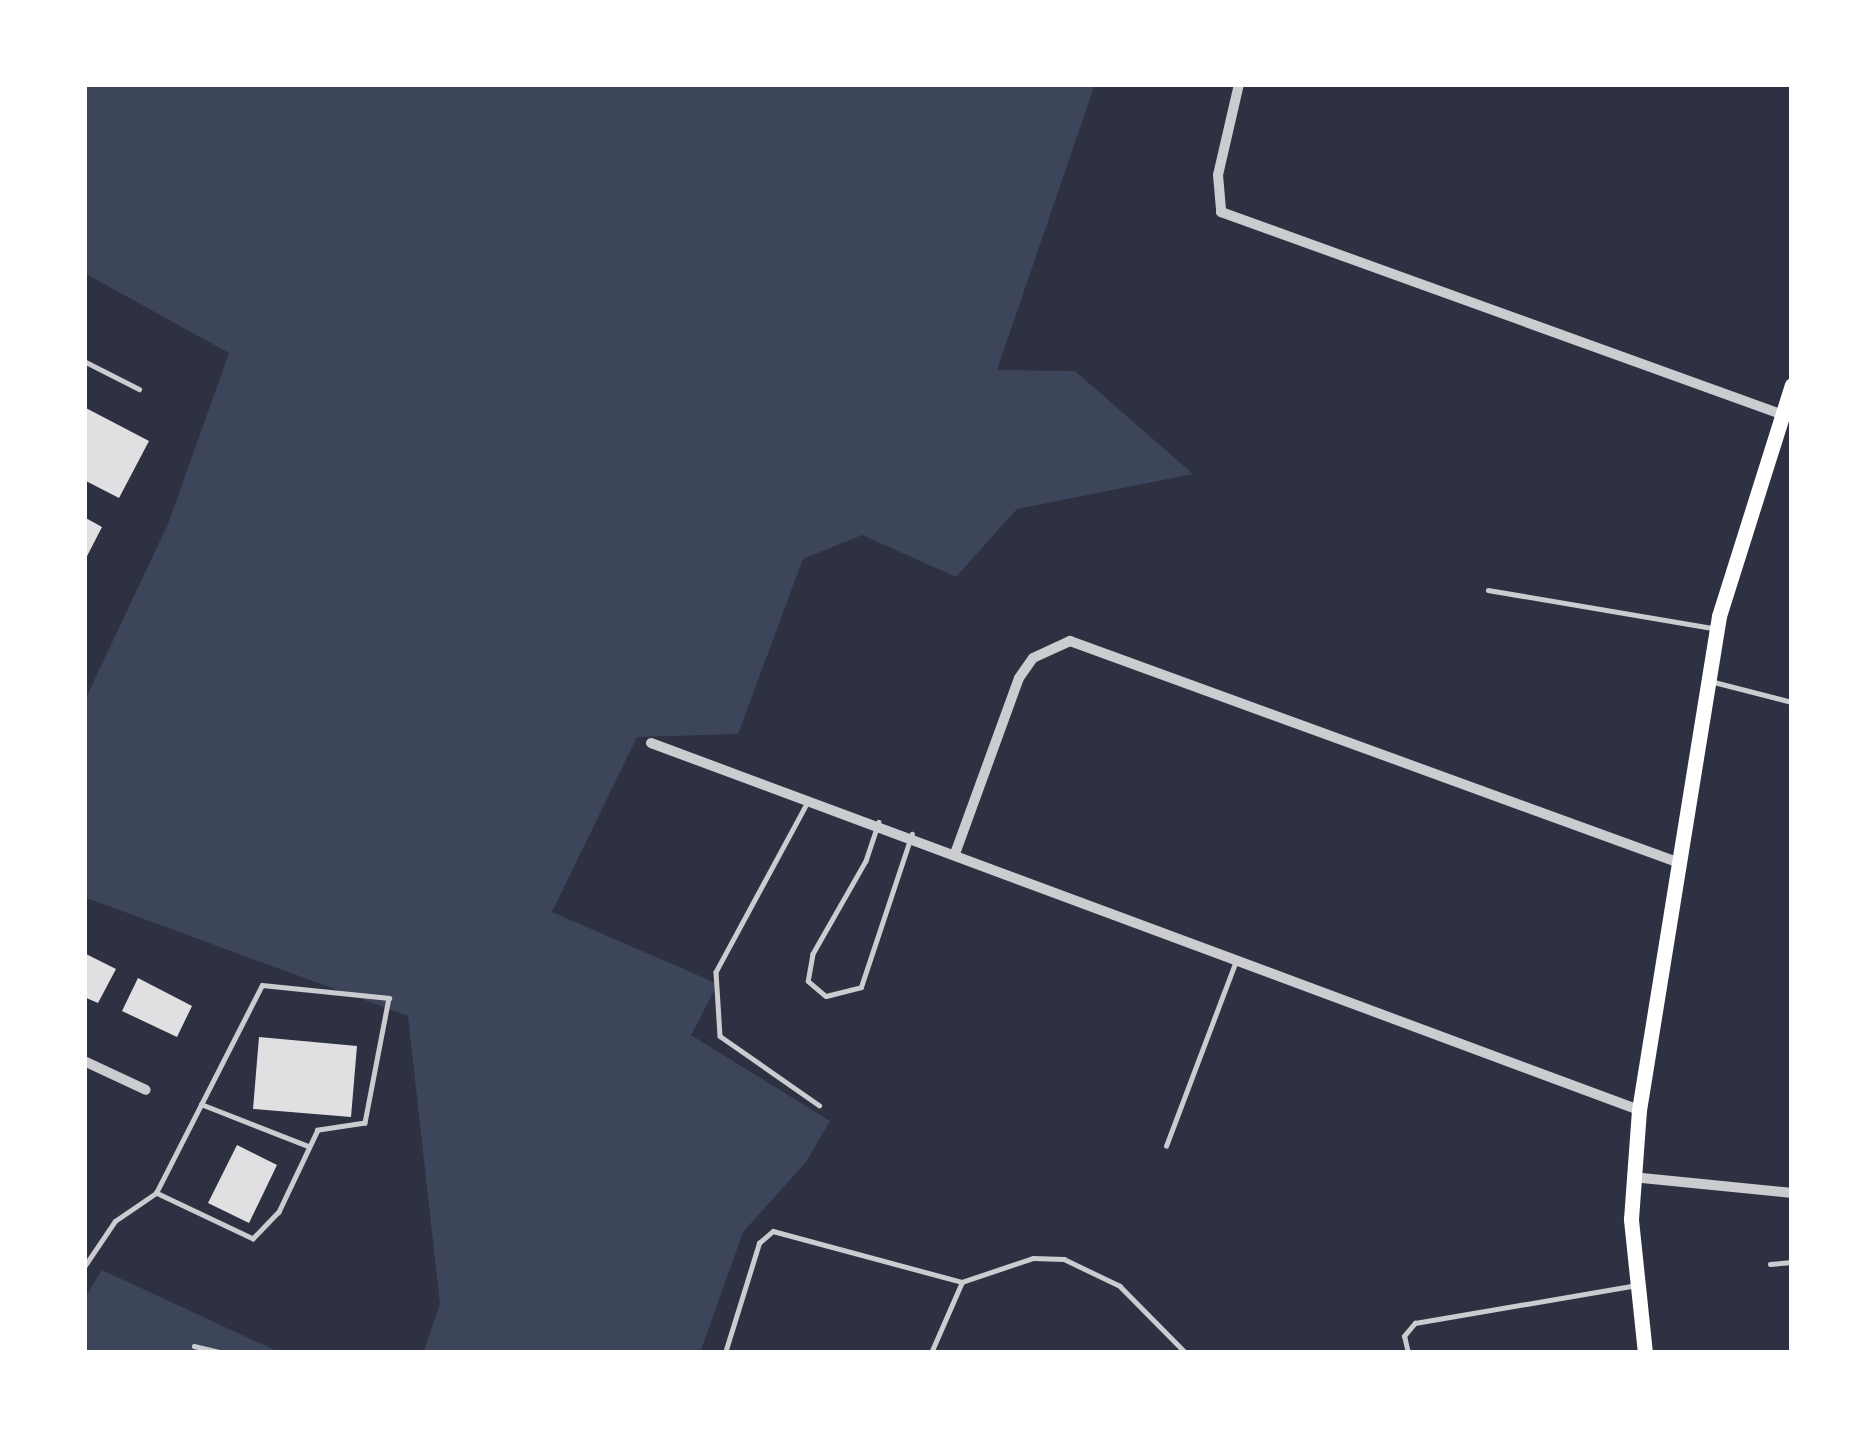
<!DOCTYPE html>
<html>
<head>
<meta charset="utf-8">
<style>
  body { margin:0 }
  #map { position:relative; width:1876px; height:1437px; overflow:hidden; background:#2d3142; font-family:"Public Sans",sans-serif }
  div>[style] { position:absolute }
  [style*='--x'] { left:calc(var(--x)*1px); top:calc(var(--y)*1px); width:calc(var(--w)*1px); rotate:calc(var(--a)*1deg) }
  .green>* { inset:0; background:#3c4559 }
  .building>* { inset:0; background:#e0e0e3 }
  .service>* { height:4.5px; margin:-2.25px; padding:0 2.25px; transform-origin:2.25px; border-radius:2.25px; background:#caccd0 }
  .minor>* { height:10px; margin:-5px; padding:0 5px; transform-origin:5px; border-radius:5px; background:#caccd0 }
  .primary>* { height:15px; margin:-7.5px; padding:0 7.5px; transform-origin:7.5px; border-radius:7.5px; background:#fff }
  span { translate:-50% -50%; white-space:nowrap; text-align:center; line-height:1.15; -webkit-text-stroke:9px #fff; paint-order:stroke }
  .frame { position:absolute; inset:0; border:87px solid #fff; pointer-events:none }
</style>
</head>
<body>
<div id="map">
  <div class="green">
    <div style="clip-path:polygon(84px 84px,1095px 84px,997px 370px,1075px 371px,1193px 474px,1017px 509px,956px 577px,862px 535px,803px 559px,738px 734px,637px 737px,552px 912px,718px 984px,691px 1035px,830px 1121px,806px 1162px,743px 1232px,700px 1353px,423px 1353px,440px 1304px,408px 1016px,84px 897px,84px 702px,168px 524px,229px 353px,84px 273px)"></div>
    <div style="clip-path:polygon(102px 1270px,281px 1353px,84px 1353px,84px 1299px)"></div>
  </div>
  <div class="building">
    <div style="clip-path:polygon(84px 407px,149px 441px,119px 498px,84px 480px)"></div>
    <div style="clip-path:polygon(84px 517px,102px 527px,84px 562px)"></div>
    <div style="clip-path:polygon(84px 953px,116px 969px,98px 1003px,84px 997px)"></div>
    <div style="clip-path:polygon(138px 978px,192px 1006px,177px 1037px,122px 1011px)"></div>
    <div style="clip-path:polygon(259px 1037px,357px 1046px,351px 1117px,253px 1109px)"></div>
    <div style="clip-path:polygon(237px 1145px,277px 1165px,249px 1223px,208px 1203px)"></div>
  </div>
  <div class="service">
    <div style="--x:84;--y:361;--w:62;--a:27"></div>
    <div style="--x:1488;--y:590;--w:227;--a:9.6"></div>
    <div style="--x:1714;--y:682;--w:81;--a:14.4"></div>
    <div style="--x:808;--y:802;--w:193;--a:118.4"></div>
    <div style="--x:716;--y:972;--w:64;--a:86.4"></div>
    <div style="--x:720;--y:1036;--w:121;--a:34.9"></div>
    <div style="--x:879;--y:822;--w:41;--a:108.4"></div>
    <div style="--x:866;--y:861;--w:107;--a:119.7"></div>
    <div style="--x:813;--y:954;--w:27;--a:100"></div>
    <div style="--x:808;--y:981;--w:23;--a:40"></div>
    <div style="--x:826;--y:996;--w:36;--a:-14"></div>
    <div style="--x:861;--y:987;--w:161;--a:-71.6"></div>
    <div style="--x:201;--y:1104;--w:115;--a:21.4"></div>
    <div style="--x:1166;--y:1146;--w:196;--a:-69.3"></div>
    <div style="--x:1770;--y:1264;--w:22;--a:-5"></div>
    <div style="--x:84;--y:1267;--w:55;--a:-56"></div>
    <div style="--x:115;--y:1221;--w:50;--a:-34.3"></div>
    <div style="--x:156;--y:1193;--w:233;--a:-63"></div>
    <div style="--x:262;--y:985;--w:128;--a:5.8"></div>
    <div style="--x:389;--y:998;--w:127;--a:100.9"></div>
    <div style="--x:365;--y:1123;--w:48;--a:171.5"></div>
    <div style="--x:318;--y:1130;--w:91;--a:115.4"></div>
    <div style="--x:279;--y:1212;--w:37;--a:134"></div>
    <div style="--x:253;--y:1239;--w:107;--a:-154.6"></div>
    <div style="--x:194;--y:1346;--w:31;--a:13"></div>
    <div style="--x:725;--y:1353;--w:115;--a:-72.8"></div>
    <div style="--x:759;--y:1243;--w:18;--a:-41"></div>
    <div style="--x:773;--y:1231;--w:196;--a:15.1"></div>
    <div style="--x:931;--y:1353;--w:77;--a:-66.4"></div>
    <div style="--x:962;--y:1282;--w:75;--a:-18.7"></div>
    <div style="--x:1033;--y:1258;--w:31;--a:2"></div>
    <div style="--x:1064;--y:1259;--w:62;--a:25.7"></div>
    <div style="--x:1120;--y:1286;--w:94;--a:45.4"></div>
    <div style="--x:1408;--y:1353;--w:17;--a:-103"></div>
    <div style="--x:1404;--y:1336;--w:17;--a:-50"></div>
    <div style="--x:1415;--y:1323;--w:219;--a:-9.7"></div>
  </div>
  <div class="minor">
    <div style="--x:1239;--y:84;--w:93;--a:103"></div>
    <div style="--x:1218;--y:175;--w:37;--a:85"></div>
    <div style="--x:1221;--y:212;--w:607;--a:19.84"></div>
    <div style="--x:651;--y:743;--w:1054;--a:20.38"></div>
    <div style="--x:956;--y:851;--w:184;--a:-70"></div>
    <div style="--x:1019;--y:678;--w:24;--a:-55"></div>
    <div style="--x:1033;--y:658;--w:41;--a:-24.7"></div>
    <div style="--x:1070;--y:641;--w:646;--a:20.01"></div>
    <div style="--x:84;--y:1061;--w:68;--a:25.1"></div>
    <div style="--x:1632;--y:1177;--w:161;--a:5.7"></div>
  </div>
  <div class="primary">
    <div style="--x:1645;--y:1353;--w:135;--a:-96"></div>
    <div style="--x:1631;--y:1219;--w:109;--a:-85.8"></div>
    <div style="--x:1639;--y:1110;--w:500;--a:-80.8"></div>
    <div style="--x:1719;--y:616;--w:242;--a:-72.5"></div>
  </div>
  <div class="frame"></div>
</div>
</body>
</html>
